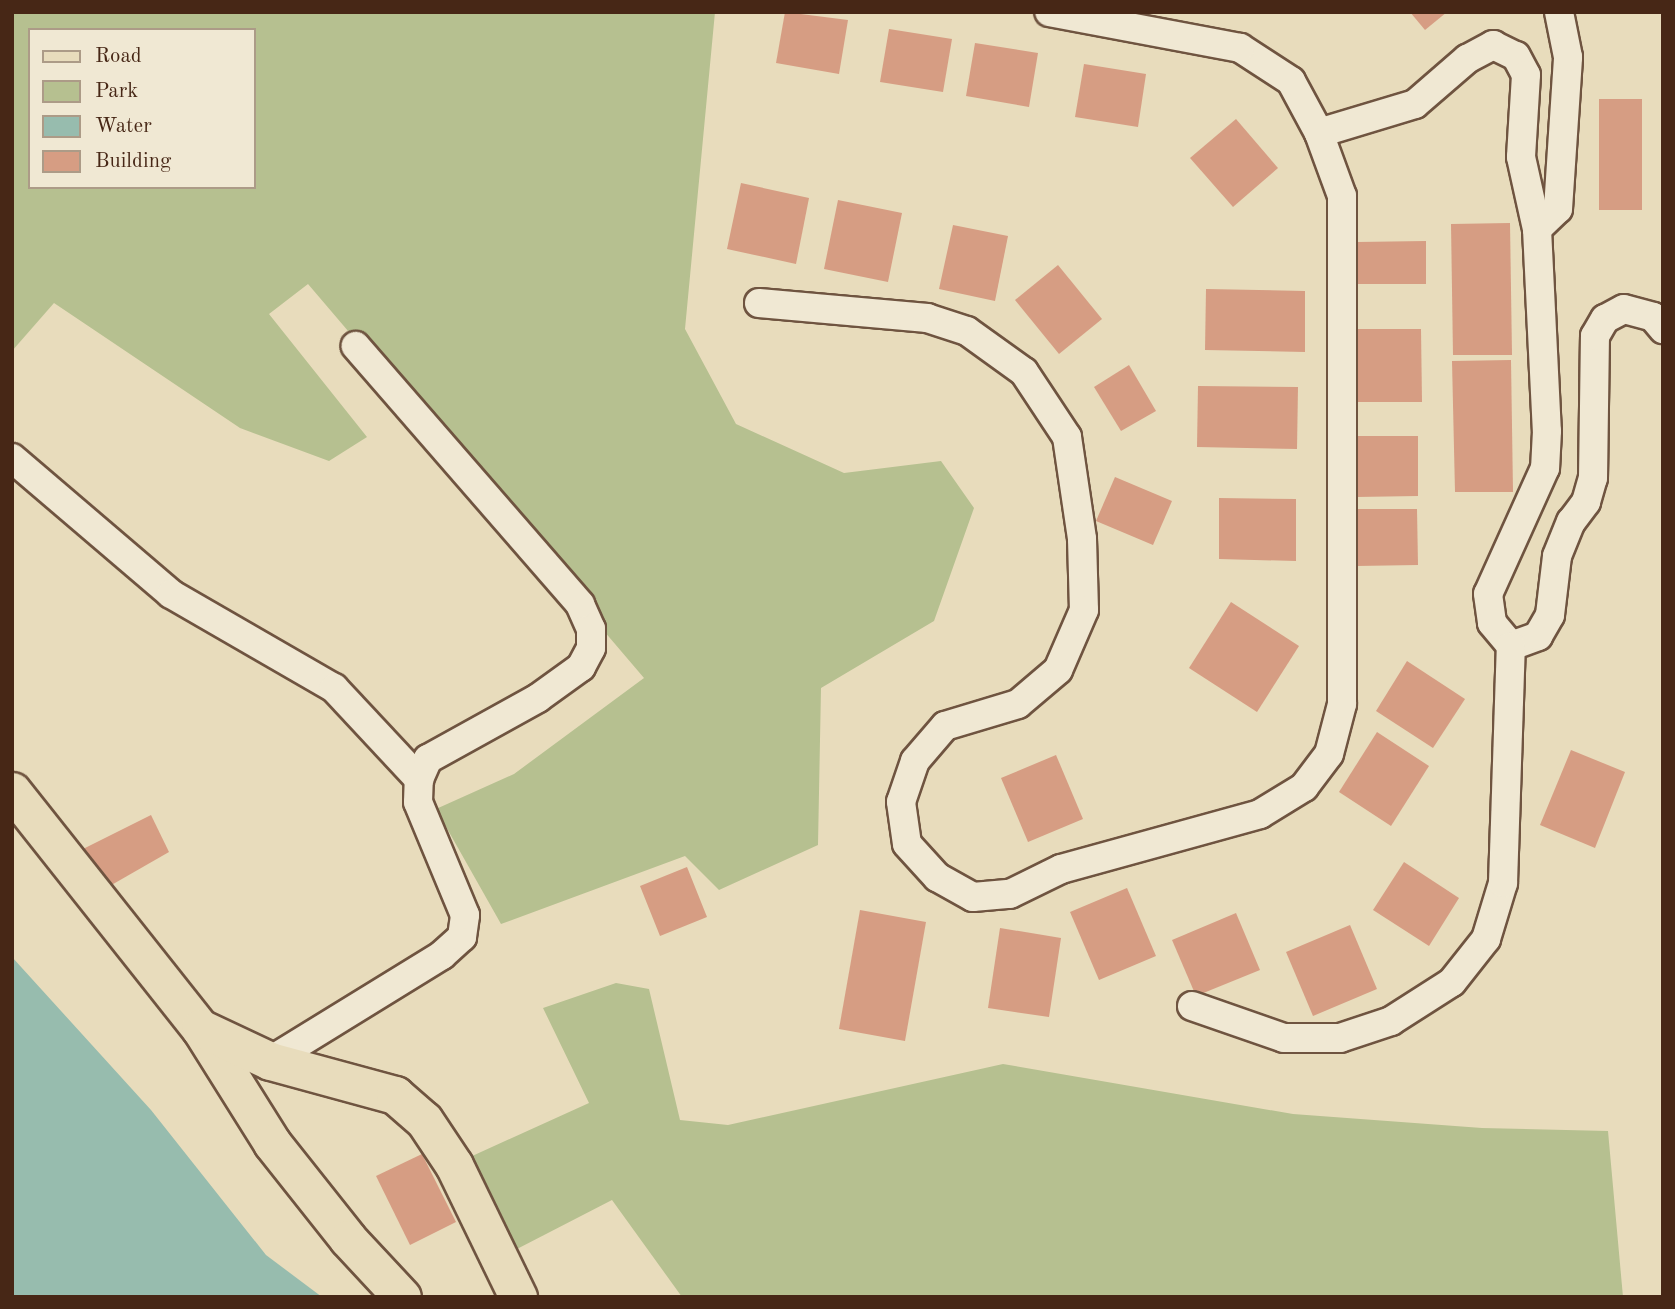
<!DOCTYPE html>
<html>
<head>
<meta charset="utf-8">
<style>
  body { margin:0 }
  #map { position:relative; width:1675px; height:1309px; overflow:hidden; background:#e8dcbc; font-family:"Old Standard TT",serif }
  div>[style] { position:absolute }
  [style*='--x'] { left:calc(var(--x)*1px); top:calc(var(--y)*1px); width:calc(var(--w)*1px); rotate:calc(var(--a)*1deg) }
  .green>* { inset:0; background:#b6c090 }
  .water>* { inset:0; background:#97bcae }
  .building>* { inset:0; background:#d69d83 }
  .roads { filter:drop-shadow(2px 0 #6f5440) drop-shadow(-2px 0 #6f5440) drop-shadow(0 2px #6f5440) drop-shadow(0 -2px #6f5440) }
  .minor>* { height:28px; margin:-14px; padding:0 14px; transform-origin:14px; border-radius:14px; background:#f0e8d3 }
  .major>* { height:37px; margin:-18.5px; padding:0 18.5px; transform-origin:18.5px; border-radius:18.5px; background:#e8dcbc }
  span { translate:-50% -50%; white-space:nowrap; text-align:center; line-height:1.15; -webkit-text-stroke:6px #f0e8d3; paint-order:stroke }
  .frame { position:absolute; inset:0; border:14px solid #472716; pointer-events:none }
  .legend { position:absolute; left:28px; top:28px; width:228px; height:161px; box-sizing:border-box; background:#f0e8d3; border:2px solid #ac9b87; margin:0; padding:9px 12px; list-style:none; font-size:21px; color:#472716 }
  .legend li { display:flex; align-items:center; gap:14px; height:35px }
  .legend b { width:35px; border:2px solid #ac9b87 }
</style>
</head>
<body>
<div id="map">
  <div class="green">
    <div style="clip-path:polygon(evenodd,12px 12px,715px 12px,685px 329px,736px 424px,844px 473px,941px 461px,974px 508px,934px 621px,821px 688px,818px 845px,719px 890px,685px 856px,501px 924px,436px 809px,514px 774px,644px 678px,308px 284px,269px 314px,367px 437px,329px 461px,240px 428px,54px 303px,12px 351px,12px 12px,30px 30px,254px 30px,254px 187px,30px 187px,30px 30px)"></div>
    <div style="clip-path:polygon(616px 983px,649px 989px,680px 1120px,728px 1125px,1003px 1064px,1293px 1114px,1482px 1128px,1608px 1131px,1623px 1297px,682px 1297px,612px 1200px,515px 1250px,470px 1157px,589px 1103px,543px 1008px)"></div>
  </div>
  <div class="water">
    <div style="clip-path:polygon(12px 957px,151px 1110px,266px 1255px,322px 1297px,12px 1297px)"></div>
  </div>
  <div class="building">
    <div style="clip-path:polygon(785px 12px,848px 20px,839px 74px,776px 63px)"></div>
    <div style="clip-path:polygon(1410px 12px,1447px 12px,1425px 30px)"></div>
    <div style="clip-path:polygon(889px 29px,952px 39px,943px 92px,880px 82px)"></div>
    <div style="clip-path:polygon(975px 43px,1038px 53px,1029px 107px,966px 96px)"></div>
    <div style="clip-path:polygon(1084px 64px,1146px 74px,1138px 127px,1075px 117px)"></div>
    <div style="clip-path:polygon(1599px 99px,1642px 99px,1642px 210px,1599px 210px)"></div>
    <div style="clip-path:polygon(1236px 119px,1278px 168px,1233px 207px,1190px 158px)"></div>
    <div style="clip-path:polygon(741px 183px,809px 198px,796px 264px,727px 249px)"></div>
    <div style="clip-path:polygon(838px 200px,902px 213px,888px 282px,824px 269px)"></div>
    <div style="clip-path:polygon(1510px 223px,1512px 355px,1453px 355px,1451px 224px)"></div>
    <div style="clip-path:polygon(953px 225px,1008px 236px,995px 301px,939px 289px)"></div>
    <div style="clip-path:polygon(1426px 241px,1426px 284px,1357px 284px,1357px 242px)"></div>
    <div style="clip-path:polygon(1058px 265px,1102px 319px,1059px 354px,1015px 300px)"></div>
    <div style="clip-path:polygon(1206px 289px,1305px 291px,1305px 352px,1205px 350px)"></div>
    <div style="clip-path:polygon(1353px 329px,1421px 329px,1422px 402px,1354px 402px)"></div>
    <div style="clip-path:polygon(1511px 360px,1513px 492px,1455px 492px,1452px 361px)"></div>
    <div style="clip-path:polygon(1129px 365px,1156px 411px,1121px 431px,1094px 387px)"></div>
    <div style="clip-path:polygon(1198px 386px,1298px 387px,1297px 449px,1197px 447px)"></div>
    <div style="clip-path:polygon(1354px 436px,1418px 436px,1418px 496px,1356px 497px)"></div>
    <div style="clip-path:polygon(1115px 477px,1172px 501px,1153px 545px,1096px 521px)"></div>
    <div style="clip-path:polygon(1219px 498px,1296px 499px,1296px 561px,1219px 559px)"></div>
    <div style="clip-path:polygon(1355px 509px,1417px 509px,1418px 565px,1356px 566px)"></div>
    <div style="clip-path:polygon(1231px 602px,1299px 646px,1257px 712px,1189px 668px)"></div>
    <div style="clip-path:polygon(1407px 661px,1465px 699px,1433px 748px,1376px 711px)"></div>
    <div style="clip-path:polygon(1377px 732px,1429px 766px,1391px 826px,1339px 792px)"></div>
    <div style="clip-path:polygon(1571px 750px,1625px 772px,1595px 848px,1540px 825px)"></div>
    <div style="clip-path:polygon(1056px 755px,1083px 819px,1028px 842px,1001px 778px)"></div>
    <div style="clip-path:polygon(151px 815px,169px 852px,101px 891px,79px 851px)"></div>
    <div style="clip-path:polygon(1404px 862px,1459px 898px,1429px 946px,1373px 910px)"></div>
    <div style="clip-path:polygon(687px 867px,707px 917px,660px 936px,640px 886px)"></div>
    <div style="clip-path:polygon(1127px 888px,1156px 956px,1099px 980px,1070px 912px)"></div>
    <div style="clip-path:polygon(860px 910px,926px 922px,905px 1041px,839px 1029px)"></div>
    <div style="clip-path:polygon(1236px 913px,1260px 970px,1196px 996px,1172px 940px)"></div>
    <div style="clip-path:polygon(1350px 925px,1377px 989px,1313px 1016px,1286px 952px)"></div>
    <div style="clip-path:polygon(1000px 928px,1061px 938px,1049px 1017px,988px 1008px)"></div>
    <div style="clip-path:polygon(422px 1154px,456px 1222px,410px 1245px,376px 1176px)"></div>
  </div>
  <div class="roads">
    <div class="minor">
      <div style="--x:1319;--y:133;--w:100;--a:-16.8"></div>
      <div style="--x:1415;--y:104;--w:69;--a:-40.9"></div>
      <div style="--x:1467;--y:59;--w:30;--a:-28"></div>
      <div style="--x:1493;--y:45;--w:25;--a:26"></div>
      <div style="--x:1516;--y:56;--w:21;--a:62"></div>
      <div style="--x:1526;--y:75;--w:82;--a:93.5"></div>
      <div style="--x:1521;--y:157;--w:74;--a:77.5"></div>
      <div style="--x:1537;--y:229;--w:202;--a:87.2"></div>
      <div style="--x:1547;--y:431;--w:37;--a:93"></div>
      <div style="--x:1545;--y:468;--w:138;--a:114.3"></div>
      <div style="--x:1488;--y:594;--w:29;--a:82"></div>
      <div style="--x:1492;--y:623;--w:30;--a:50"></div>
      <div style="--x:1511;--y:646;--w:29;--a:-20"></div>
      <div style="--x:1538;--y:636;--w:24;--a:-60"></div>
      <div style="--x:1550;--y:615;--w:59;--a:-83.2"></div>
      <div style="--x:1557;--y:556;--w:37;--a:-68"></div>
      <div style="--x:1571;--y:522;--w:25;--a:-53"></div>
      <div style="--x:1586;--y:502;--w:25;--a:-74"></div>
      <div style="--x:1593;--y:478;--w:142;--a:-89.2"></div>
      <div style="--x:1595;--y:336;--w:20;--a:-60"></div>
      <div style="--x:1605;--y:319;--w:21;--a:-28"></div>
      <div style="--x:1624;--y:309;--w:30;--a:15"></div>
      <div style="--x:1653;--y:317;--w:16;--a:50"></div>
      <div style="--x:1537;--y:229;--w:29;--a:-44"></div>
      <div style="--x:1558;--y:209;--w:152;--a:-86.2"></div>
      <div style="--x:1568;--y:57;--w:46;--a:-101.3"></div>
      <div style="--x:759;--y:303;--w:169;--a:5.1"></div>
      <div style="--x:927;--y:318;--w:42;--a:18"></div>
      <div style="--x:967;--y:331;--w:70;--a:35.7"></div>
      <div style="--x:1024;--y:372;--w:78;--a:56.5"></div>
      <div style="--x:1067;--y:437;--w:103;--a:81.6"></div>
      <div style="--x:1082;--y:539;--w:71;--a:88.4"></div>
      <div style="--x:1084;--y:610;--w:65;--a:113.4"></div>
      <div style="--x:1058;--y:670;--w:52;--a:139.6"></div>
      <div style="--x:1018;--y:704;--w:76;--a:163.2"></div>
      <div style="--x:945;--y:726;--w:46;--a:130.6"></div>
      <div style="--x:915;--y:761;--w:43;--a:108.9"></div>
      <div style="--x:901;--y:802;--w:42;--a:81.9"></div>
      <div style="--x:907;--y:844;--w:45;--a:47.7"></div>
      <div style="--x:937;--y:877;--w:41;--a:29.1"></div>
      <div style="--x:973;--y:897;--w:37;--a:-5"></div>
      <div style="--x:1010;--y:894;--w:57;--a:-26.1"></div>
      <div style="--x:1061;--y:869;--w:206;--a:-15.4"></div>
      <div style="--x:1260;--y:814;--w:52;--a:-31.5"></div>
      <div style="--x:1304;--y:787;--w:41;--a:-52.9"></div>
      <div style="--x:1329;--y:754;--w:52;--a:-75.4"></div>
      <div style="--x:1342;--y:704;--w:508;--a:-90"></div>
      <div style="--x:1342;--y:196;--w:67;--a:-110.1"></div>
      <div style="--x:1319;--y:133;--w:59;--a:-118.3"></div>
      <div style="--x:1291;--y:81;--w:61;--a:-147.1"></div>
      <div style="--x:1240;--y:48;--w:194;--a:-169.3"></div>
      <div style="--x:12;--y:458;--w:209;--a:40.5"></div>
      <div style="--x:171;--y:594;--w:188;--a:30"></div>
      <div style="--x:334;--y:688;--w:125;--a:47"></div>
      <div style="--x:1192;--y:1006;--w:97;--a:19.2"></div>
      <div style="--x:1284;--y:1038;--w:56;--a:0"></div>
      <div style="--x:1340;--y:1038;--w:54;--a:-18.4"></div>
      <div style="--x:1391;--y:1021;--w:72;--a:-32.6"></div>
      <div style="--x:1452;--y:982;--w:55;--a:-51.7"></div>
      <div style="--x:1486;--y:939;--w:59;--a:-73.1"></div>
      <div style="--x:1503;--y:883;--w:237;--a:-88.1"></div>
      <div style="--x:270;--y:1061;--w:202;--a:-31.6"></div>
      <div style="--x:442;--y:955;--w:27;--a:-42"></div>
      <div style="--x:462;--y:937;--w:22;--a:-82"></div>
      <div style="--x:465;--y:915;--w:122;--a:-112.6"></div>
      <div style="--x:418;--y:802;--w:23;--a:-88"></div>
      <div style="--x:419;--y:779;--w:22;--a:-66"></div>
      <div style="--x:428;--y:759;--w:126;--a:-29"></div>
      <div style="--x:538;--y:698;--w:53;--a:-35.8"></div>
      <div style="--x:581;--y:667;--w:21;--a:-62"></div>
      <div style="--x:591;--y:648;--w:19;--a:-90"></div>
      <div style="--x:591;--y:629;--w:27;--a:-114"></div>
      <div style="--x:580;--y:604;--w:342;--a:-131"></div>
    </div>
    <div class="major">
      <div style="--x:12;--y:791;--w:303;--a:51.6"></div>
      <div style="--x:200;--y:1028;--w:136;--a:57.9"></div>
      <div style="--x:272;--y:1143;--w:122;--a:51.6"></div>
      <div style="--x:348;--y:1239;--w:79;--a:47"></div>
      <div style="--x:200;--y:1028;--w:77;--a:25.2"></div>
      <div style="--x:270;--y:1061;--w:130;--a:15.2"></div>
      <div style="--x:395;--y:1095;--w:38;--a:41"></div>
      <div style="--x:424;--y:1120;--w:54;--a:56.3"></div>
      <div style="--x:454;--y:1165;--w:147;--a:64.1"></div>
    </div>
  </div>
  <div class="frame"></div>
  <ul class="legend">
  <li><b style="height:9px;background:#e8dcbc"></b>Road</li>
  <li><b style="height:19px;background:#b6c090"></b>Park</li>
  <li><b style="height:19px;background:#97bcae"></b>Water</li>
  <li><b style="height:19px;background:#d69d83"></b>Building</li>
  </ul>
</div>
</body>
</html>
